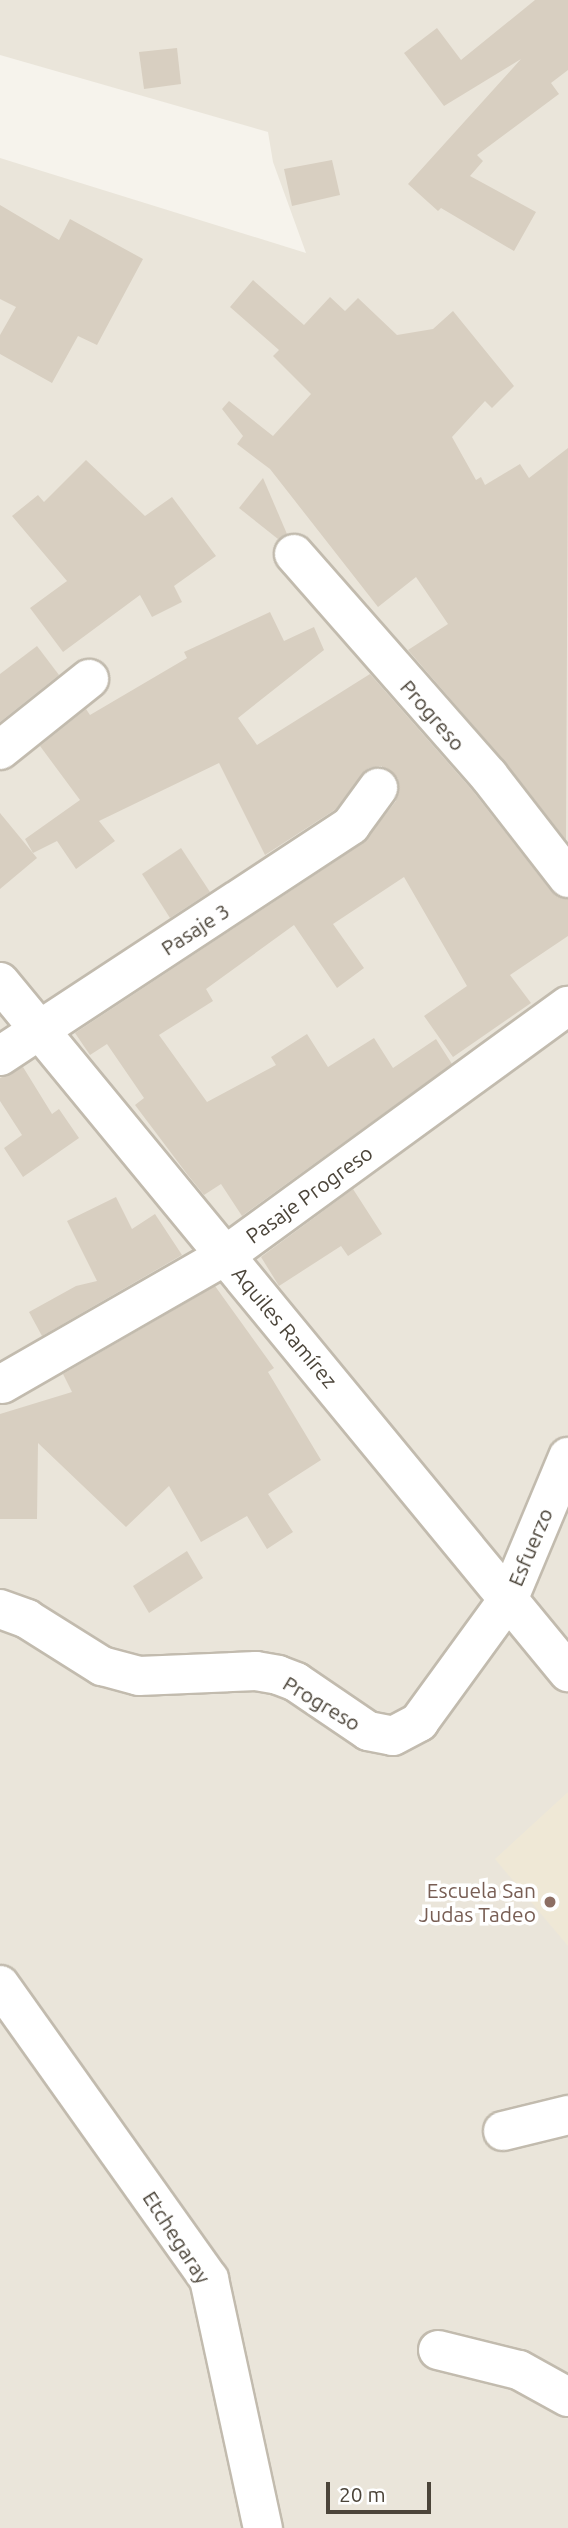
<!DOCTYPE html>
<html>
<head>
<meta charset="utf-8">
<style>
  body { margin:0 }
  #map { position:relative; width:568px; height:2528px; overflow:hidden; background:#f6f3ec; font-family:Ubuntu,sans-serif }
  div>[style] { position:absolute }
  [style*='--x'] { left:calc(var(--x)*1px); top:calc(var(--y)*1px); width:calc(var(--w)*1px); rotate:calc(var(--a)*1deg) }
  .residential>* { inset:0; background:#eae5da }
  .education>* { inset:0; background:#efe8d6 }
  .building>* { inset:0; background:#d8cfc1 }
  .roads { filter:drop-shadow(2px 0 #c2bbae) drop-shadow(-2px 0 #c2bbae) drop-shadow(0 2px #c2bbae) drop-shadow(0 -2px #c2bbae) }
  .minor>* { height:38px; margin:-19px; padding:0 19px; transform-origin:19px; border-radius:19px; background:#fff }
  .dots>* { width:19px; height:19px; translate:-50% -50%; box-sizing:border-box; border:4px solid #fff; border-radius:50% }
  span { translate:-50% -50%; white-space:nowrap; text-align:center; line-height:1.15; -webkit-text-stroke:7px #fff; paint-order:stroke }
  .street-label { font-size:21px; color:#4b4439 }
  .education-label { font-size:21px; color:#785e54 }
  .right { translate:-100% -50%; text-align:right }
  .scale { position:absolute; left:326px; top:2482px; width:105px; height:32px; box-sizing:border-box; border:4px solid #4b4439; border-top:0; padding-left:9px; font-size:21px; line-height:24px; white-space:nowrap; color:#4b4439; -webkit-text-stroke:5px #fff; paint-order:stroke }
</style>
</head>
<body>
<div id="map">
  <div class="residential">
    <div style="clip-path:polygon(0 0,568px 0,568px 2528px,0 2528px,0 158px,306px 253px,273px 162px,268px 132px,0 55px)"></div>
  </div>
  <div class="education">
    <div style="clip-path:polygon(568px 1792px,568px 1946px,495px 1859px)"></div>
  </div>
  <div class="building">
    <div style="clip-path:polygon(535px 0,568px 0,568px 70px,551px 83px,559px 94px,477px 155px,483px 161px,470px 176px,536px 212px,514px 251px,441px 208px,438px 211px,408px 184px,521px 59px,444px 106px,404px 53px,437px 28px,461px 60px)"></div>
    <div style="clip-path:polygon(177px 48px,181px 84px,144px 89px,139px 52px)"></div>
    <div style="clip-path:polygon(332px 160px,340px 195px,292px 206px,284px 169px)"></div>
    <div style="clip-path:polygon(0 205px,59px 240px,70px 219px,143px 259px,97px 345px,78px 336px,52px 383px,0 354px,0 335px,16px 307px,0 299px)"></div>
    <div style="clip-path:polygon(253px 280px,304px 325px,330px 297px,345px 311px,358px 298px,397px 335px,433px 329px,453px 311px,514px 386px,492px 408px,485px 401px,452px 437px,476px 480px,481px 477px,485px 485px,520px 464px,529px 478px,568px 448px,566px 840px,505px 762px,408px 650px,448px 624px,416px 577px,378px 607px,270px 469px,237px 444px,243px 436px,222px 409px,229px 401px,273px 436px,311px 394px,273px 356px,279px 350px,230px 307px)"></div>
    <div style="clip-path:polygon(86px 460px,145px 516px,172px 497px,216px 556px,174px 586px,182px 602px,152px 617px,140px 595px,63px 652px,30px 608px,67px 581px,12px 516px,38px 495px,44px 502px)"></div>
    <div style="clip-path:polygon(263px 478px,287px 534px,278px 539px,239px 508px)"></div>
    <div style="clip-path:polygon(270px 612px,284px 641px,314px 627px,324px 650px,238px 718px,257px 745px,370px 674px,472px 790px,551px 891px,568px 899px,568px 936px,510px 975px,531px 1003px,453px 1057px,424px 1016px,467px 986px,404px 877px,333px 924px,364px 968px,337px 988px,294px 925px,206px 989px,213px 1001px,159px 1035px,207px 1102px,276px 1065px,271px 1057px,307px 1034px,328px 1067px,374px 1038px,393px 1068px,436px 1039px,452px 1064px,242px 1216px,221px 1184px,204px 1195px,187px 1174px,135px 1105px,144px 1098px,107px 1044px,90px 1055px,75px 1033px,363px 843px,396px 801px,398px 779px,381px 766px,369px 768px,336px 809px,265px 855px,219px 763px,99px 821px,115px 841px,76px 869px,57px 841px,33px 853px,25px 839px,80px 800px,40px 746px,86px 709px,90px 715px,187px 658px,184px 652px)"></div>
    <div style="clip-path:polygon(37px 646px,59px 675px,0 722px,0 674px)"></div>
    <div style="clip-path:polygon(0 813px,37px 858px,0 889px)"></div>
    <div style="clip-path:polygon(181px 848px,210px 892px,170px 918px,142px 874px)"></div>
    <div style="clip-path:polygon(23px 1067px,52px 1114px,59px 1109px,79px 1138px,23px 1177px,4px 1148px,22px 1135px,0 1101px,0 1078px)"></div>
    <div style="clip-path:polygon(353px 1189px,382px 1234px,348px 1256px,341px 1246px,279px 1286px,261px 1257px)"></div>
    <div style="clip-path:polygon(116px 1197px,132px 1229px,155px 1214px,182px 1255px,42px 1336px,29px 1312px,76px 1286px,97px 1281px,67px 1221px)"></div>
    <div style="clip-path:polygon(215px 1286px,274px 1368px,268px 1372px,321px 1460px,268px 1494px,293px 1532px,267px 1549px,247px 1516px,201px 1542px,169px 1486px,126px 1527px,38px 1443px,37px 1519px,0 1519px,0 1414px,72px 1392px,63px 1374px)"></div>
    <div style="clip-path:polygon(187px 1551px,203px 1578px,149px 1613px,133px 1586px)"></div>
  </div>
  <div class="roads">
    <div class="minor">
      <div style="--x:294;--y:554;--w:295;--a:48.7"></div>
      <div style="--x:489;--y:776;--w:129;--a:52.2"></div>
      <div style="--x:0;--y:750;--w:114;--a:-38.6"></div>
      <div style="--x:0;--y:982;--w:894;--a:50.54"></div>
      <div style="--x:0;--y:1056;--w:420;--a:-33.3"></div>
      <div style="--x:351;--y:825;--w:46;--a:-53.9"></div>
      <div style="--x:2;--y:1384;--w:258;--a:-29.9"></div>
      <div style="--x:226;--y:1255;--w:423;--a:-36.1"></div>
      <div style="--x:0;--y:1609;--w:29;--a:20"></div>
      <div style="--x:27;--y:1619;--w:89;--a:32.1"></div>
      <div style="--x:102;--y:1666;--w:38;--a:15"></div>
      <div style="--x:139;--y:1676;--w:117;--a:-2.4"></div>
      <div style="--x:256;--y:1671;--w:22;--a:10"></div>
      <div style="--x:278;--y:1675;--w:19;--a:21"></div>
      <div style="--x:296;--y:1682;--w:87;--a:34.2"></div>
      <div style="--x:368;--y:1731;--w:25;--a:11"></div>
      <div style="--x:393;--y:1736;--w:30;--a:-28"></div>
      <div style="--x:419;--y:1722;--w:153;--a:-54"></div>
      <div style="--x:509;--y:1598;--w:153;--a:-67.3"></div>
      <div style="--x:0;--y:1985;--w:361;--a:54.6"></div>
      <div style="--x:209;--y:2279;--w:255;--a:77.8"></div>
      <div style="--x:503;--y:2131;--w:67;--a:-13.8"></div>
      <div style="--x:438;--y:2350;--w:83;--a:13.9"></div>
      <div style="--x:519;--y:2370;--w:56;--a:28.9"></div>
    </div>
  </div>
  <div class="dots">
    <div style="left:550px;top:1902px;background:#8d6e63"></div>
  </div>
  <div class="street-label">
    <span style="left:433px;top:715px;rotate:49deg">Progreso</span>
    <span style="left:195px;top:929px;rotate:-33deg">Pasaje 3</span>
    <span style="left:309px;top:1194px;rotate:-36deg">Pasaje Progreso</span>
    <span style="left:285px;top:1327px;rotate:50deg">Aquiles Ramírez</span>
    <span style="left:530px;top:1547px;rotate:-67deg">Esfuerzo</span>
    <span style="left:322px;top:1703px;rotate:31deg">Progreso</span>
    <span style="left:177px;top:2237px;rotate:57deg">Etchegaray</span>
  </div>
  <div class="education-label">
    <span class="right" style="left:536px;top:1902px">Escuela San<br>Judas Tadeo</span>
  </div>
  <div class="scale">20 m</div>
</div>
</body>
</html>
